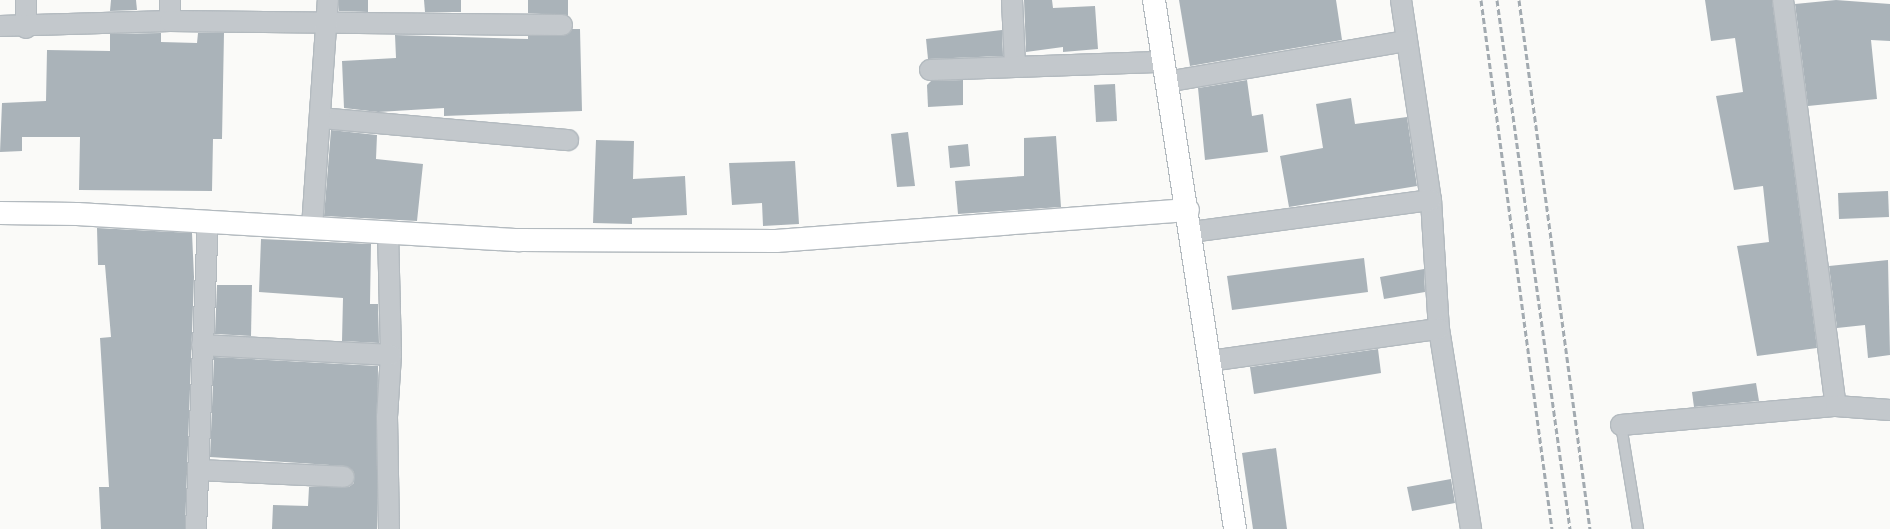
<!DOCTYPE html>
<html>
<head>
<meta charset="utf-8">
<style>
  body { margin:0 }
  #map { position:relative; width:1890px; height:529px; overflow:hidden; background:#fafaf8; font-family:Jost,sans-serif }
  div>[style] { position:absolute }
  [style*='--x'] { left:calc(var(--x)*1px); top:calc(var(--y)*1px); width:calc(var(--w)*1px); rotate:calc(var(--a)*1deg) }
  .building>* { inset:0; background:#aab3b9 }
  .roads { filter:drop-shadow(1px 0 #b3babf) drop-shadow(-1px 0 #b3babf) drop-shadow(0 1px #b3babf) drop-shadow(0 -1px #b3babf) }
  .lane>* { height:10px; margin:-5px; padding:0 5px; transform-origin:5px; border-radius:5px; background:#c3c8cc }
  .street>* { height:20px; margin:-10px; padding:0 10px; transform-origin:10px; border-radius:10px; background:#c3c8cc }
  .secondary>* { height:22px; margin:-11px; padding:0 11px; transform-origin:11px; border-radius:11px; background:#fff }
  .rail>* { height:3px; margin-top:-1.5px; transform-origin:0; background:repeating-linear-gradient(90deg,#a2aab0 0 6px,transparent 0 9px) }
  span { translate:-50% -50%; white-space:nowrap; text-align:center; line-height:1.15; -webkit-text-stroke:4px #fff; paint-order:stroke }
</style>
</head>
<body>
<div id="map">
  <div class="building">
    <div style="clip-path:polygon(111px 0,136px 0,137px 10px,110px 11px)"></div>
    <div style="clip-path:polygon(339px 0,368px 0,368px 12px,339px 11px)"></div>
    <div style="clip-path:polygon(424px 0,461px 0,461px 12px,425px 12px)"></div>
    <div style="clip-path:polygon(528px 0,568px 0,568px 16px,528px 13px)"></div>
    <div style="clip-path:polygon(1024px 0,1052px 0,1053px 8px,1095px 6px,1098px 49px,1063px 52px,1063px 47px,1026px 52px)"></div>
    <div style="clip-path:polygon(1179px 0,1336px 0,1342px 40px,1190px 66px)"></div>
    <div style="clip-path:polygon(1705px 0,1772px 0,1817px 348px,1757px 356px,1737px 246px,1769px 242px,1763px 186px,1734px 190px,1716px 96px,1743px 92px,1735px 38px,1711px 41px)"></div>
    <div style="clip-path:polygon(1836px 0,1890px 4px,1890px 41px,1871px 40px,1877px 99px,1808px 106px,1795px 4px)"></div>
    <div style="clip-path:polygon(572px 29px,580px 29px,582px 111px,444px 116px,444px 108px,378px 112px,344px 108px,342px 61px,396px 58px,395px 35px,528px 39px,528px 36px,562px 36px)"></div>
    <div style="clip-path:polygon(1002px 30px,1003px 56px,928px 59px,926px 39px)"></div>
    <div style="clip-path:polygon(161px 33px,161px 42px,197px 43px,198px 33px,224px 33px,222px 139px,213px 139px,212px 191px,79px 190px,80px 137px,22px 137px,22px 151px,0 152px,2px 103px,46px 101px,47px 50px,110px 51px,110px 34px)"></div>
    <div style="clip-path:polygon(963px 80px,963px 105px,928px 107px,927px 85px,931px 81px)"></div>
    <div style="clip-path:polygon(1247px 80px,1252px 116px,1263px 114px,1268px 152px,1205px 160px,1198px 88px)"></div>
    <div style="clip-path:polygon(1115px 84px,1117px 121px,1096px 122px,1094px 85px)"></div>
    <div style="clip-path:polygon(1351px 98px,1355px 124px,1407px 117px,1417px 186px,1289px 207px,1280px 156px,1323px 148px,1316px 104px)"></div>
    <div style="clip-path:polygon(331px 130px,377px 135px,376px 159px,423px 164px,417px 221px,324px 216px)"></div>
    <div style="clip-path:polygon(908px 132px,915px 186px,897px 187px,891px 134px)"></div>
    <div style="clip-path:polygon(1056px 136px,1061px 207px,958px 214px,955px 181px,1024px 176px,1024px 138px)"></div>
    <div style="clip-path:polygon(596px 140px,634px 141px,633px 179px,685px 176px,687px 215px,632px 218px,632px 224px,593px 223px)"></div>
    <div style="clip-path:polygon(968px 144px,970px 166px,950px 168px,948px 146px)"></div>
    <div style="clip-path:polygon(795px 161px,799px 224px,763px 226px,762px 203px,732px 205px,729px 163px)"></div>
    <div style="clip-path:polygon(1888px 191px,1889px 217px,1839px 219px,1838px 193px)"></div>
    <div style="clip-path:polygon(97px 228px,192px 233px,194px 277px,185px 529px,101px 529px,99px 487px,109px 487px,100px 338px,111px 337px,105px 265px,98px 265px)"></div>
    <div style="clip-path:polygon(261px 239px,371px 244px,370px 304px,378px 304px,379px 343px,342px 341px,343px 298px,259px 292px)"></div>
    <div style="clip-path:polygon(1364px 258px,1368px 292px,1232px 310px,1227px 276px)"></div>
    <div style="clip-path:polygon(1888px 260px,1890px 355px,1868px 358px,1865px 325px,1837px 328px,1829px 266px)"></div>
    <div style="clip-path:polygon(1424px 269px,1425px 292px,1384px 299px,1380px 277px)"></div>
    <div style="clip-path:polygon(217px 285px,252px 285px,251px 336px,215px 334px)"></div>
    <div style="clip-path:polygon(1378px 349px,1381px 373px,1254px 394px,1250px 367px)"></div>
    <div style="clip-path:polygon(214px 357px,378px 366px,377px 529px,272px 529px,273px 505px,308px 506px,309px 487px,349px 487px,354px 483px,354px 472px,345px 466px,210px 457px)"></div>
    <div style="clip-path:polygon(1756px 383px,1759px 401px,1694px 407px,1692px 392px)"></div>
    <div style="clip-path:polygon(1276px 448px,1287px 529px,1253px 529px,1242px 453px)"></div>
    <div style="clip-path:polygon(1451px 479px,1455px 503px,1412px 511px,1407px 487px)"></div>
  </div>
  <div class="roads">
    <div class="lane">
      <div style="--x:1621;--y:425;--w:105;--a:80.7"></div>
    </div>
    <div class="street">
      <div style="--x:26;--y:0;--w:28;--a:90"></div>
      <div style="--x:170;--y:0;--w:21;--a:90"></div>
      <div style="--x:1012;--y:0;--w:67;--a:87.4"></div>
      <div style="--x:1401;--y:0;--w:202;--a:81.5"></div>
      <div style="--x:1431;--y:200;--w:129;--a:86.5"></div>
      <div style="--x:1439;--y:329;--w:203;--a:80.9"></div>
      <div style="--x:1783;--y:0;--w:409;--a:82.6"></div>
      <div style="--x:0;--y:26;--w:170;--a:-1.7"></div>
      <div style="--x:170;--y:21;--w:392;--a:0.6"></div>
      <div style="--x:930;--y:70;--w:234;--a:-2"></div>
      <div style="--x:1166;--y:82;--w:244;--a:-9.7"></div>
      <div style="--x:321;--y:118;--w:248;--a:5.1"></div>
      <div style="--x:312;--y:227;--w:228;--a:-86"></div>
      <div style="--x:388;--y:231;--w:124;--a:88.6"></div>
      <div style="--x:391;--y:355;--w:62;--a:93.7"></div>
      <div style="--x:387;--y:417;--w:112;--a:89"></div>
      <div style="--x:1191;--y:232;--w:242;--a:-7.6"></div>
      <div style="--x:202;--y:345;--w:189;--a:3"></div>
      <div style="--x:1210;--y:361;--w:231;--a:-8"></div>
      <div style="--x:1621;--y:425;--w:216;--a:-5.1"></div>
      <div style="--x:1836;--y:406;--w:54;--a:4.2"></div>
      <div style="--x:198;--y:470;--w:146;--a:2.7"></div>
      <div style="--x:196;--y:529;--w:308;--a:-87.8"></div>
    </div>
    <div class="secondary">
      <div style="--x:1154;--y:0;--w:535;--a:81.29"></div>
      <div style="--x:0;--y:213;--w:77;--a:0.7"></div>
      <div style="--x:77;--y:214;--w:443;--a:3.4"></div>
      <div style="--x:519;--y:240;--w:257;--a:0.2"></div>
      <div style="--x:776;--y:241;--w:413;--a:-4.3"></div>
    </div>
  </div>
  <div class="rail">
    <div style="--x:1481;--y:0;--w:534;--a:82.36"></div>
    <div style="--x:1497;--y:0;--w:534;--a:82.14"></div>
    <div style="--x:1519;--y:0;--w:534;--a:82.36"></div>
  </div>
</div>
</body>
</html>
